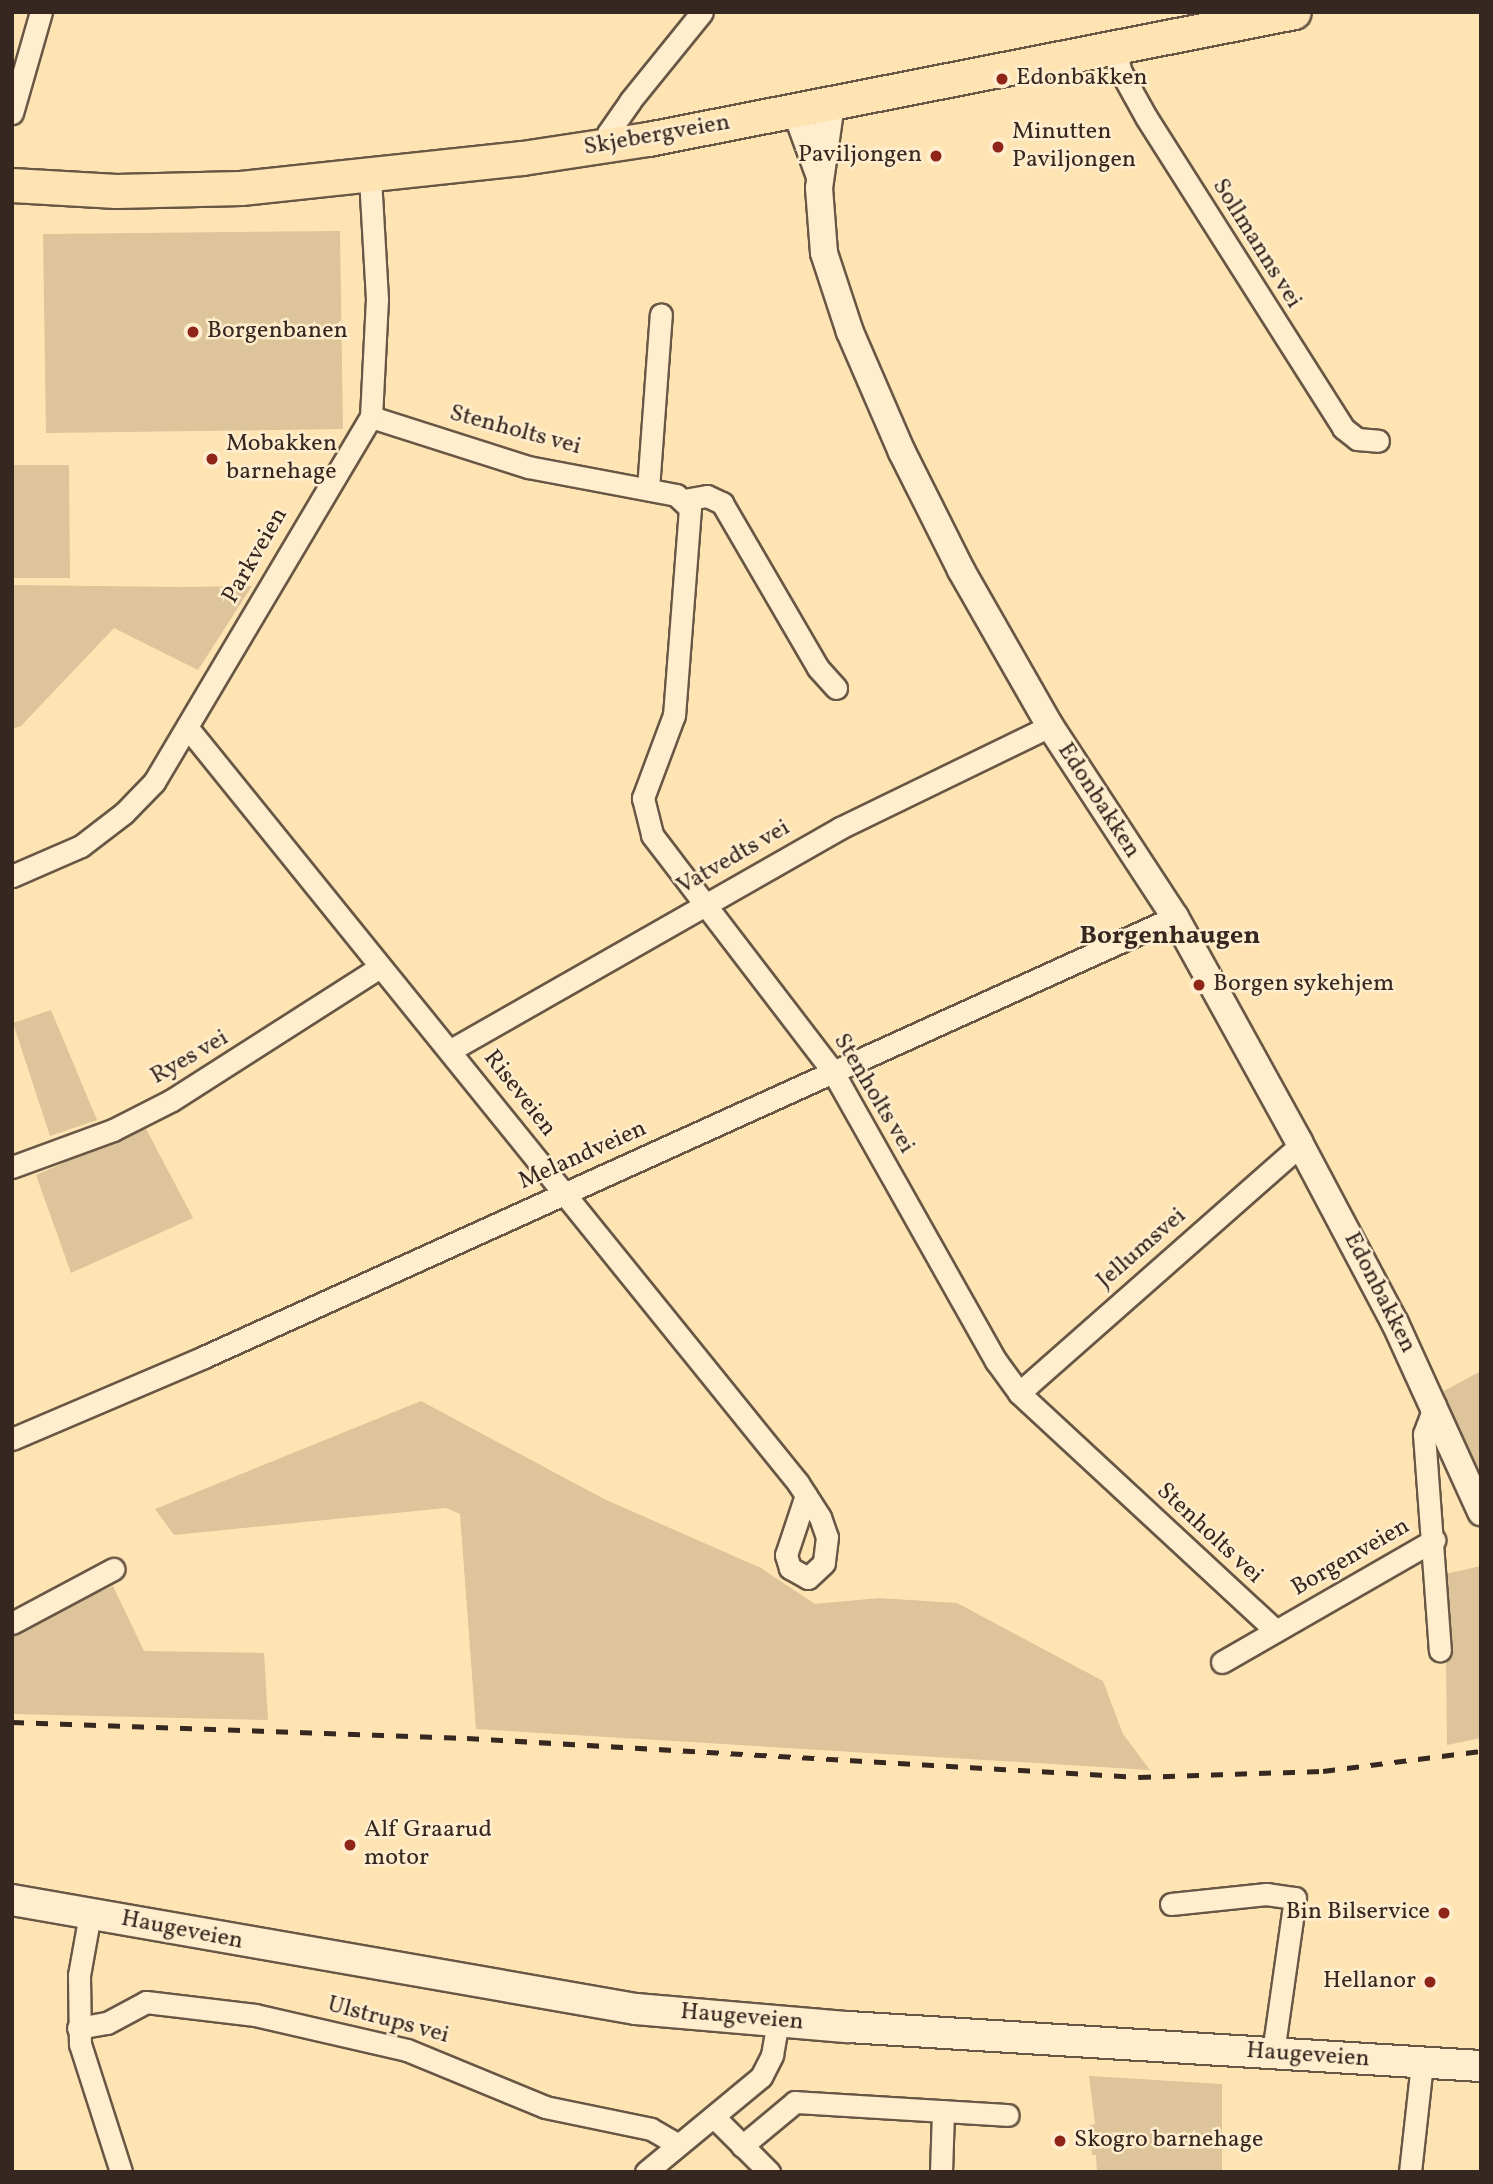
<!DOCTYPE html>
<html>
<head>
<meta charset="utf-8">
<style>
  body { margin:0 }
  #map { position:relative; width:1493px; height:2184px; overflow:hidden; background:#ffe4b3; font-family:Vollkorn,serif }
  div>[style] { position:absolute }
  [style*='--x'] { left:calc(var(--x)*1px); top:calc(var(--y)*1px); width:calc(var(--w)*1px); rotate:calc(var(--a)*1deg) }
  .green>* { inset:0; background:#ddc49a }
  .roads { filter:drop-shadow(2px 0 #685745) drop-shadow(-2px 0 #685745) drop-shadow(0 2px #685745) drop-shadow(0 -2px #685745) }
  .minor>* { height:21px; margin:-10.5px; padding:0 10.5px; transform-origin:10.5px; border-radius:10.5px; background:#ffedce }
  .tertiary>* { height:26px; margin:-13px; padding:0 13px; transform-origin:13px; border-radius:13px; background:#ffedce }
  .secondary>* { height:30px; margin:-15px; padding:0 15px; transform-origin:15px; border-radius:15px; background:#ffedce }
  .primary>* { height:33px; margin:-16.5px; padding:0 16.5px; transform-origin:16.5px; border-radius:16.5px; background:#ffe4b3 }
  .rail>* { height:5px; margin-top:-2.5px; transform-origin:0; background:repeating-linear-gradient(90deg,#362820 0 12px,transparent 0 24px) }
  .dots>* { width:19px; height:19px; translate:-50% -50%; box-sizing:border-box; border:4px solid #ffedce; border-radius:50% }
  span { translate:-50% -50%; white-space:nowrap; text-align:center; line-height:1.15; -webkit-text-stroke:5px #ffedce; paint-order:stroke }
  .poi-label { font-size:24px; color:#362820 }
  .left { translate:0 -50%; text-align:left }
  .right { translate:-100% -50%; text-align:right }
  .street-label { font-size:24px; color:#362820 }
  .neighbourhood-label { font-size:26px; color:#362820; font-weight:700 }
  .frame { position:absolute; inset:0; border:14px solid #362820; pointer-events:none }
</style>
</head>
<body>
<div id="map">
  <div class="green">
    <div style="clip-path:polygon(340px 231px,343px 429px,46px 433px,43px 234px)"></div>
    <div style="clip-path:polygon(12px 465px,69px 465px,70px 578px,12px 578px)"></div>
    <div style="clip-path:polygon(12px 585px,181px 587px,252px 586px,198px 670px,114px 628px,21px 726px,12px 729px)"></div>
    <div style="clip-path:polygon(51px 1010px,97px 1120px,50px 1136px,13px 1023px)"></div>
    <div style="clip-path:polygon(145px 1127px,193px 1218px,71px 1273px,36px 1175px)"></div>
    <div style="clip-path:polygon(1481px 1371px,1481px 1479px,1442px 1392px)"></div>
    <div style="clip-path:polygon(421px 1401px,604px 1499px,761px 1568px,815px 1604px,879px 1598px,957px 1603px,1103px 1681px,1123px 1734px,1150px 1770px,476px 1729px,460px 1514px,446px 1508px,174px 1535px,155px 1509px)"></div>
    <div style="clip-path:polygon(1481px 1566px,1481px 1738px,1447px 1745px,1445px 1574px)"></div>
    <div style="clip-path:polygon(113px 1586px,144px 1651px,264px 1653px,268px 1720px,12px 1714px,12px 1631px)"></div>
    <div style="clip-path:polygon(1089px 2076px,1222px 2084px,1222px 2172px,1097px 2172px,1096px 2155px,1092px 2155px,1090px 2125px,1095px 2124px)"></div>
  </div>
  <div class="roads">
    <div class="minor">
      <div style="--x:1114;--y:48;--w:25;--a:74"></div>
      <div style="--x:1121;--y:72;--w:51;--a:60.9"></div>
      <div style="--x:1146;--y:117;--w:368;--a:57.6"></div>
      <div style="--x:1343;--y:428;--w:18;--a:38"></div>
      <div style="--x:1357;--y:439;--w:21;--a:5"></div>
      <div style="--x:12;--y:113;--w:105;--a:-74"></div>
      <div style="--x:605;--y:146;--w:13;--a:-77"></div>
      <div style="--x:608;--y:133;--w:39;--a:-55"></div>
      <div style="--x:630;--y:101;--w:114;--a:-51"></div>
      <div style="--x:371;--y:417;--w:165;--a:17.7"></div>
      <div style="--x:528;--y:467;--w:151;--a:10.7"></div>
      <div style="--x:676;--y:495;--w:19;--a:43"></div>
      <div style="--x:690;--y:508;--w:208;--a:94.4"></div>
      <div style="--x:674;--y:715;--w:89;--a:110.5"></div>
      <div style="--x:643;--y:798;--w:38;--a:76"></div>
      <div style="--x:652;--y:835;--w:298;--a:52.6"></div>
      <div style="--x:833;--y:1072;--w:332;--a:60.6"></div>
      <div style="--x:996;--y:1361;--w:39;--a:54"></div>
      <div style="--x:1019;--y:1393;--w:350;--a:42.8"></div>
      <div style="--x:648;--y:489;--w:175;--a:-85.8"></div>
      <div style="--x:684;--y:500;--w:23;--a:-10"></div>
      <div style="--x:707;--y:496;--w:17;--a:25"></div>
      <div style="--x:722;--y:503;--w:191;--a:59.8"></div>
      <div style="--x:818;--y:668;--w:27;--a:48"></div>
      <div style="--x:187;--y:727;--w:972;--a:51.05"></div>
      <div style="--x:798;--y:1483;--w:40;--a:57.1"></div>
      <div style="--x:820;--y:1517;--w:21;--a:71"></div>
      <div style="--x:827;--y:1537;--w:26;--a:97"></div>
      <div style="--x:824;--y:1563;--w:22;--a:137"></div>
      <div style="--x:808;--y:1578;--w:21;--a:-151"></div>
      <div style="--x:790;--y:1568;--w:14;--a:-107"></div>
      <div style="--x:786;--y:1555;--w:63;--a:-71.6"></div>
      <div style="--x:12;--y:876;--w:75;--a:-23.5"></div>
      <div style="--x:81;--y:846;--w:54;--a:-37.5"></div>
      <div style="--x:124;--y:813;--w:43;--a:-45.9"></div>
      <div style="--x:154;--y:782;--w:425;--a:-59.3"></div>
      <div style="--x:371;--y:417;--w:118;--a:-87.1"></div>
      <div style="--x:377;--y:299;--w:123;--a:-93.3"></div>
      <div style="--x:451;--y:1050;--w:448;--a:-29.7"></div>
      <div style="--x:840;--y:828;--w:233;--a:-25.9"></div>
      <div style="--x:12;--y:1167;--w:108;--a:-20.1"></div>
      <div style="--x:113;--y:1130;--w:66;--a:-27"></div>
      <div style="--x:172;--y:1100;--w:247;--a:-32.6"></div>
      <div style="--x:1019;--y:1393;--w:375;--a:-41.4"></div>
      <div style="--x:1435;--y:1405;--w:31;--a:111"></div>
      <div style="--x:1424;--y:1434;--w:217;--a:85.8"></div>
      <div style="--x:12;--y:1439;--w:209;--a:-23.1"></div>
      <div style="--x:204;--y:1357;--w:1066;--a:-24.38"></div>
      <div style="--x:12;--y:1623;--w:115;--a:-28.1"></div>
      <div style="--x:1222;--y:1662;--w:245;--a:-29.9"></div>
      <div style="--x:1171;--y:1904;--w:96;--a:-6"></div>
      <div style="--x:1266;--y:1894;--w:29;--a:8"></div>
      <div style="--x:1295;--y:1898;--w:157;--a:98.1"></div>
      <div style="--x:90;--y:1914;--w:62;--a:100.2"></div>
      <div style="--x:79;--y:1975;--w:69;--a:89.2"></div>
      <div style="--x:80;--y:2044;--w:134;--a:72.2"></div>
      <div style="--x:78;--y:2028;--w:29;--a:-10"></div>
      <div style="--x:107;--y:2023;--w:44;--a:-28.3"></div>
      <div style="--x:146;--y:2002;--w:110;--a:6.8"></div>
      <div style="--x:255;--y:2015;--w:156;--a:13"></div>
      <div style="--x:407;--y:2050;--w:149;--a:22.4"></div>
      <div style="--x:545;--y:2107;--w:108;--a:11.7"></div>
      <div style="--x:651;--y:2129;--w:30;--a:30"></div>
      <div style="--x:714;--y:2117;--w:78;--a:45"></div>
      <div style="--x:742;--y:2146;--w:69;--a:-39.7"></div>
      <div style="--x:795;--y:2102;--w:213;--a:3.5"></div>
      <div style="--x:646;--y:2172;--w:149;--a:-39.6"></div>
      <div style="--x:761;--y:2077;--w:25;--a:-63"></div>
      <div style="--x:772;--y:2055;--w:34;--a:-80"></div>
      <div style="--x:941;--y:2172;--w:61;--a:-88.1"></div>
      <div style="--x:1410;--y:2172;--w:110;--a:-83.7"></div>
    </div>
    <div class="tertiary">
      <div style="--x:831;--y:104;--w:85;--a:98.1"></div>
      <div style="--x:819;--y:188;--w:65;--a:85.6"></div>
      <div style="--x:824;--y:253;--w:83;--a:71.8"></div>
      <div style="--x:850;--y:332;--w:131;--a:66.6"></div>
      <div style="--x:902;--y:452;--w:132;--a:63.4"></div>
      <div style="--x:961;--y:570;--w:180;--a:60.3"></div>
      <div style="--x:1050;--y:726;--w:228;--a:56.8"></div>
      <div style="--x:1175;--y:917;--w:257;--a:61.1"></div>
      <div style="--x:1299;--y:1142;--w:205;--a:62.1"></div>
      <div style="--x:1395;--y:1323;--w:208;--a:65.5"></div>
      <div style="--x:796;--y:111;--w:67;--a:69.9"></div>
    </div>
    <div class="secondary">
      <div style="--x:12;--y:1900;--w:633;--a:9.91"></div>
      <div style="--x:636;--y:2009;--w:213;--a:4.9"></div>
      <div style="--x:848;--y:2027;--w:634;--a:3.53"></div>
    </div>
    <div class="primary">
      <div style="--x:12;--y:185;--w:104;--a:3.3"></div>
      <div style="--x:116;--y:191;--w:125;--a:-1.4"></div>
      <div style="--x:241;--y:188;--w:283;--a:-6.1"></div>
      <div style="--x:522;--y:158;--w:127;--a:-8.6"></div>
      <div style="--x:648;--y:139;--w:658;--a:-11.12"></div>
    </div>
  </div>
  <div class="rail">
    <div style="--x:12;--y:1722;--w:455;--a:2"></div>
    <div style="--x:467;--y:1738;--w:673;--a:3.32"></div>
    <div style="--x:1139;--y:1777;--w:184;--a:-1.9"></div>
    <div style="--x:1323;--y:1771;--w:159;--a:-7.2"></div>
  </div>
  <div class="dots">
    <div style="left:1002px;top:79px;background:#8f2418"></div>
    <div style="left:998px;top:147px;background:#8f2418"></div>
    <div style="left:936px;top:156px;background:#8f2418"></div>
    <div style="left:193px;top:332px;background:#8f2418"></div>
    <div style="left:212px;top:459px;background:#8f2418"></div>
    <div style="left:1199px;top:985px;background:#8f2418"></div>
    <div style="left:350px;top:1845px;background:#8f2418"></div>
    <div style="left:1444px;top:1913px;background:#8f2418"></div>
    <div style="left:1430px;top:1982px;background:#8f2418"></div>
    <div style="left:1060px;top:2141px;background:#8f2418"></div>
  </div>
  <div class="poi-label">
    <span class="left" style="left:1016px;top:79px">Edonbakken</span>
    <span class="left" style="left:1012px;top:147px">Minutten<br>Paviljongen</span>
    <span class="right" style="left:922px;top:156px">Paviljongen</span>
    <span class="left" style="left:207px;top:332px">Borgenbanen</span>
    <span class="left" style="left:226px;top:459px">Mobakken<br>barnehage</span>
    <span class="left" style="left:1213px;top:985px">Borgen sykehjem</span>
    <span class="left" style="left:364px;top:1845px">Alf Graarud<br>motor</span>
    <span class="right" style="left:1430px;top:1913px">Bin Bilservice</span>
    <span class="right" style="left:1416px;top:1982px">Hellanor</span>
    <span class="left" style="left:1074px;top:2141px">Skogro barnehage</span>
  </div>
  <div class="street-label">
    <span style="left:657px;top:136px;rotate:-10deg">Skjebergveien</span>
    <span style="left:1256px;top:244px;rotate:58deg">Sollmanns vei</span>
    <span style="left:515px;top:431px;rotate:15deg">Stenholts vei</span>
    <span style="left:256px;top:556px;rotate:-60deg">Parkveien</span>
    <span style="left:1098px;top:801px;rotate:57deg">Edonbakken</span>
    <span style="left:734px;top:858px;rotate:-30deg">Vatvedts vei</span>
    <span style="left:190px;top:1058px;rotate:-30deg">Ryes vei</span>
    <span style="left:519px;top:1094px;rotate:52deg">Riseveien</span>
    <span style="left:873px;top:1094px;rotate:59deg">Stenholts vei</span>
    <span style="left:583px;top:1156px;rotate:-24deg">Melandveien</span>
    <span style="left:1142px;top:1249px;rotate:-41deg">Jellumsvei</span>
    <span style="left:1379px;top:1293px;rotate:63deg">Edonbakken</span>
    <span style="left:1209px;top:1534px;rotate:43deg">Stenholts vei</span>
    <span style="left:1351px;top:1558px;rotate:-30deg">Borgenveien</span>
    <span style="left:182px;top:1931px;rotate:11deg">Haugeveien</span>
    <span style="left:742px;top:2018px;rotate:5deg">Haugeveien</span>
    <span style="left:388px;top:2021px;rotate:15deg">Ulstrups vei</span>
    <span style="left:1308px;top:2056px;rotate:4deg">Haugeveien</span>
  </div>
  <div class="neighbourhood-label">
    <span style="left:1170px;top:937px">Borgenhaugen</span>
  </div>
  <div class="frame"></div>
</div>
</body>
</html>
